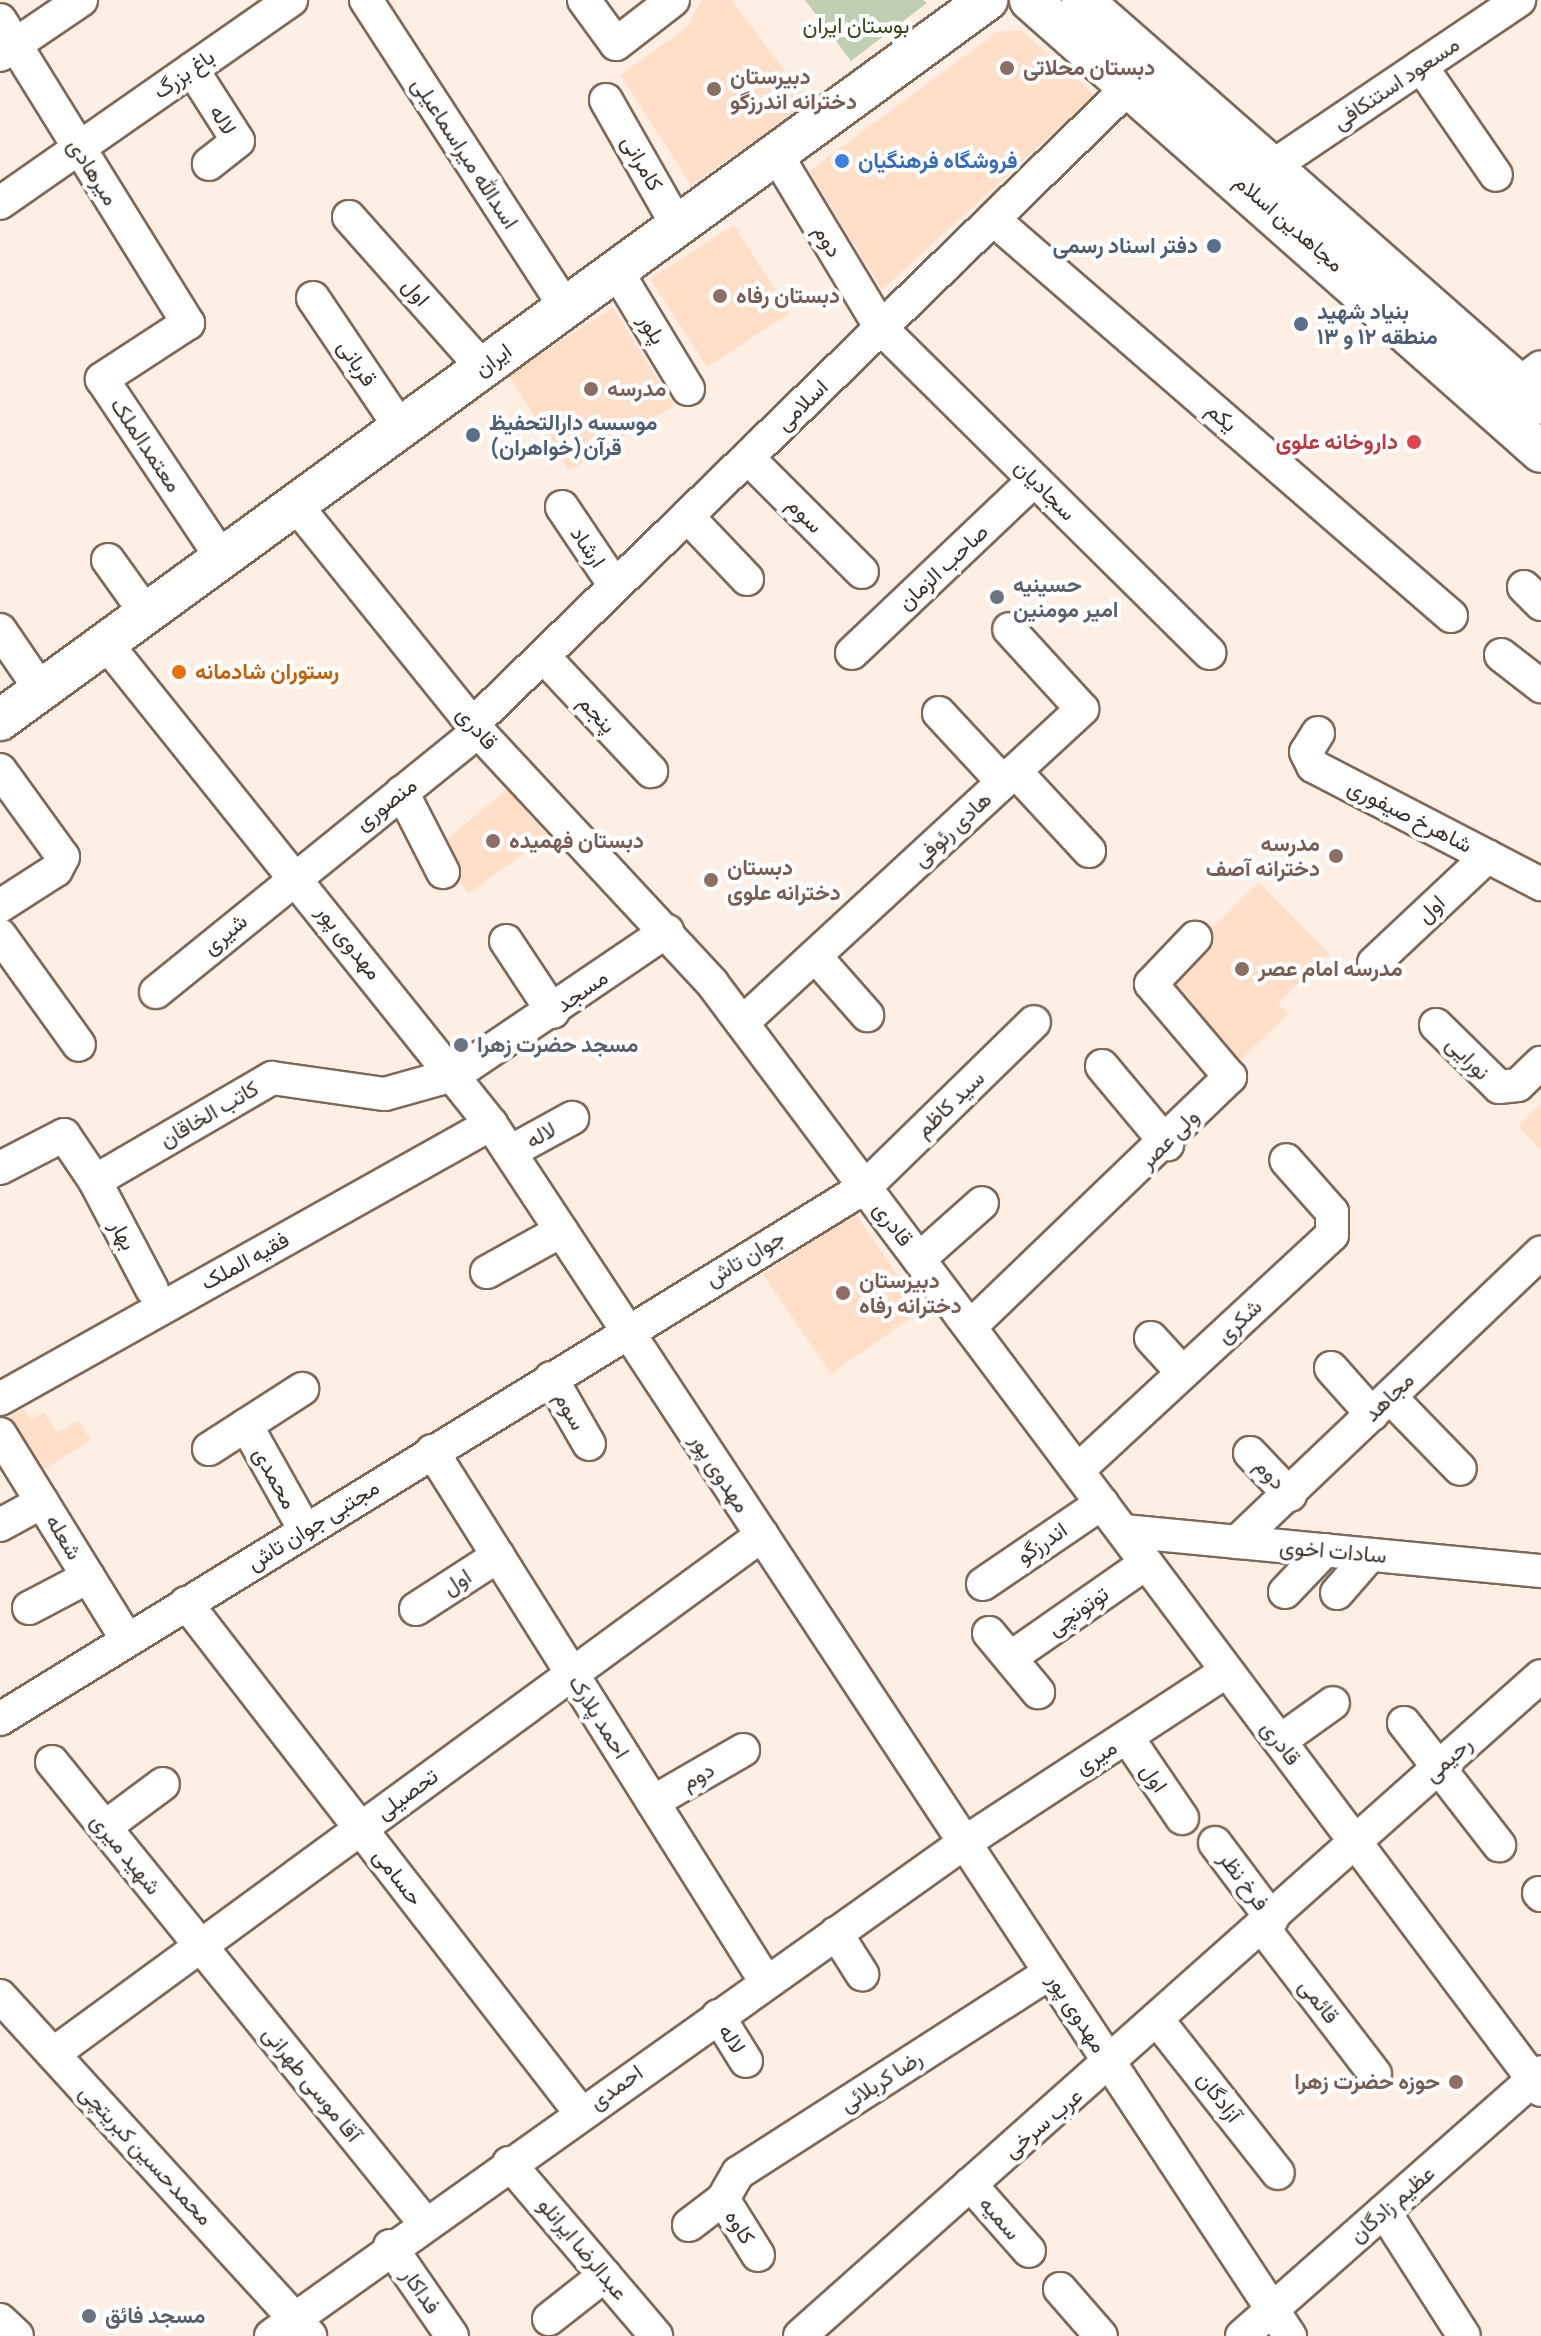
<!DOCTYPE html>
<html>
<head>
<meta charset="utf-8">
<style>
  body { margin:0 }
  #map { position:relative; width:1541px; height:2336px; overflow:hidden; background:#feefe4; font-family:Manrope,Vazirmatn,sans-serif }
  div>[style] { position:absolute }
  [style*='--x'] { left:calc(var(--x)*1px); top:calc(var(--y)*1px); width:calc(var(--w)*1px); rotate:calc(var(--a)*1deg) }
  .built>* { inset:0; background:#ffdfc8 }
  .green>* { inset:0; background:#c0ceb1 }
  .roads { filter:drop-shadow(2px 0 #7e6959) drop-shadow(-2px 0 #7e6959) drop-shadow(0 2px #7e6959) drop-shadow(0 -2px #7e6959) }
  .minor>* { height:32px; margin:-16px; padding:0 16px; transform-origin:16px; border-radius:16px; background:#fff }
  .major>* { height:40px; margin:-20px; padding:0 20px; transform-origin:20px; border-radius:20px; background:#fff }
  .dots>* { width:22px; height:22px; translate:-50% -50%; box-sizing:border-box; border:4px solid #fff; border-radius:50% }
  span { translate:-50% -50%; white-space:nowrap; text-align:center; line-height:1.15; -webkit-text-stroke:8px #fff; paint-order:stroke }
  .park-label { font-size:22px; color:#344719 }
  .education-label { font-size:22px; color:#785e54; font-weight:700 }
  .left { translate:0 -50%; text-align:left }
  .right { translate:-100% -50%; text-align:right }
  .street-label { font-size:22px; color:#3a312a }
  .shop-label { font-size:22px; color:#366cbe; font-weight:700 }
  .service-label { font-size:22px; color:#4e5e75; font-weight:700 }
  .health-label { font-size:22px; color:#be3a42; font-weight:700 }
  .worship-label { font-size:22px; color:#5b616d; font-weight:700 }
  .food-label { font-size:22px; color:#c56008; font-weight:700 }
</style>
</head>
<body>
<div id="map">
  <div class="built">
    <div style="clip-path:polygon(701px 0,731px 0,810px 104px,691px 185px,620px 75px,687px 27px)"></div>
    <div style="clip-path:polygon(1021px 30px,1095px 95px,882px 290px,809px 171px,997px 32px)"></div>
    <div style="clip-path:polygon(734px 225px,790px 313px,707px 367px,650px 279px)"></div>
    <div style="clip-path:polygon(613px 308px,674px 405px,569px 471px,508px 374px)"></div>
    <div style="clip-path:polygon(507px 789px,548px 836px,468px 894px,439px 846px)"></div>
    <div style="clip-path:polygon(1259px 882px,1329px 954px,1278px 1003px,1288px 1014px,1235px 1065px,1155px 983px)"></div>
    <div style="clip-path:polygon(1541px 1103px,1541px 1150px,1518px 1127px)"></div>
    <div style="clip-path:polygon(854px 1212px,922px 1310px,831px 1374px,763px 1275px)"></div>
    <div style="clip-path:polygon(23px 1408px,31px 1420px,44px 1412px,58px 1433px,78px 1420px,91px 1440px,35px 1475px,1px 1422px)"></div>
  </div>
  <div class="green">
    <div style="clip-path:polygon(805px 0,923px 0,927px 3px,851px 61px)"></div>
  </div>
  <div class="roads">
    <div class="minor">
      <div style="--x:366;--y:0;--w:366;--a:57"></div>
      <div style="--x:584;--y:0;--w:54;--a:54"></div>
      <div style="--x:616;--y:44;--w:72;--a:-37.7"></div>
      <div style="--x:0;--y:20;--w:357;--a:58.2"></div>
      <div style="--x:188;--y:323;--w:103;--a:146.9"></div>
      <div style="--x:102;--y:379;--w:214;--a:56.2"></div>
      <div style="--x:0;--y:55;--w:98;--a:-34.2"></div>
      <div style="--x:1421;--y:66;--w:132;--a:55.5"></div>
      <div style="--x:192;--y:69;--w:85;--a:57.4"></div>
      <div style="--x:238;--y:141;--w:37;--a:142"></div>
      <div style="--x:606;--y:100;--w:144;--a:60.4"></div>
      <div style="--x:776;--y:154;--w:203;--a:58.9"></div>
      <div style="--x:881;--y:328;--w:462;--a:44.7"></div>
      <div style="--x:1273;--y:166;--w:297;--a:-34"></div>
      <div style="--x:0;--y:203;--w:355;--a:-34.9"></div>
      <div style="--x:349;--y:217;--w:200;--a:48.4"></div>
      <div style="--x:993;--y:219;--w:606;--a:40.92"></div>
      <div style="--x:616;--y:270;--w:139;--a:58.8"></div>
      <div style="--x:313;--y:298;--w:156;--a:56"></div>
      <div style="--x:1520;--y:383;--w:26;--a:-37"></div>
      <div style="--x:748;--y:458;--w:161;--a:45"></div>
      <div style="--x:295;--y:504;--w:292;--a:51.1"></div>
      <div style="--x:478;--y:731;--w:344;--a:47.1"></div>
      <div style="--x:712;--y:983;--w:1383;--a:53.17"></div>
      <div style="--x:562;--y:507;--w:95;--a:56.1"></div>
      <div style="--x:687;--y:516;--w:87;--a:46.4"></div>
      <div style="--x:108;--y:560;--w:65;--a:54.4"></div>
      <div style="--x:1524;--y:587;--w:24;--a:45"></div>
      <div style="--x:0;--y:630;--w:73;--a:55.7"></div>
      <div style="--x:105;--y:642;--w:618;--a:51.31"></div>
      <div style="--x:491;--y:1124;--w:1452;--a:56.61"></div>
      <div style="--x:852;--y:653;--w:251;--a:-43.5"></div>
      <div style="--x:1501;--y:655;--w:51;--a:37.8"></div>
      <div style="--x:543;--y:656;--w:158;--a:46.8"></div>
      <div style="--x:939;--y:713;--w:94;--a:47.2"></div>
      <div style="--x:473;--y:724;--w:917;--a:-44.16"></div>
      <div style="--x:1318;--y:733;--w:22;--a:122"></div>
      <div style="--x:1306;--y:752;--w:16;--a:63"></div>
      <div style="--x:1313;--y:766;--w:257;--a:27.4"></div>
      <div style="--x:0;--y:770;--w:107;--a:54.1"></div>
      <div style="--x:63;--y:857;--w:15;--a:118"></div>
      <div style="--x:56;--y:870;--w:67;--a:147.3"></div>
      <div style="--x:1015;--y:771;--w:109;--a:47.2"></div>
      <div style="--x:402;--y:792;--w:90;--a:62.9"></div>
      <div style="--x:0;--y:935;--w:135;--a:54.3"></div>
      <div style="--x:506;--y:941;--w:85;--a:56.5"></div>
      <div style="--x:815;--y:956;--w:79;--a:48.6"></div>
      <div style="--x:1374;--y:963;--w:156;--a:-43.2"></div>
      <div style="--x:156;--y:992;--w:414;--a:-39"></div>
      <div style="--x:742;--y:1023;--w:463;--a:-42.7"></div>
      <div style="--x:1082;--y:709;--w:108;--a:-132.4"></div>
      <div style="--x:1436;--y:1025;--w:88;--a:44.5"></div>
      <div style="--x:1499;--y:1087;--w:19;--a:-6"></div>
      <div style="--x:1518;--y:1085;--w:32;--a:-44"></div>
      <div style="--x:1102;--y:1066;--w:102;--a:50.2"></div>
      <div style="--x:510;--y:1152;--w:71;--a:-28.7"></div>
      <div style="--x:0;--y:1168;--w:72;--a:-27.3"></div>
      <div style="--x:64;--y:1135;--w:55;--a:56"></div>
      <div style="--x:95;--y:1181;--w:205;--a:-30.2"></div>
      <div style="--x:272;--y:1078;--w:114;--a:8.1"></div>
      <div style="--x:385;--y:1094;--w:74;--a:-15.7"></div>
      <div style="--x:456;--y:1074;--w:255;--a:-34.1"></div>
      <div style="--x:95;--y:1181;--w:122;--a:62.2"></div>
      <div style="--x:919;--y:1259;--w:84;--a:-41.6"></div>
      <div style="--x:487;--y:1272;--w:85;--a:-29"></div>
      <div style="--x:970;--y:1327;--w:361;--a:-43.9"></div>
      <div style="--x:1230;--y:1077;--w:122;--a:-130.3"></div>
      <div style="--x:1151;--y:984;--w:64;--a:-46.3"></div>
      <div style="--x:1151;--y:1338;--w:47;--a:47.6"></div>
      <div style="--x:1331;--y:1368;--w:62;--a:48.3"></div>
      <div style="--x:551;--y:1378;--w:76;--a:60.1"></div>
      <div style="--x:1390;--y:1397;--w:100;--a:45.8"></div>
      <div style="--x:0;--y:1399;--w:563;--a:-29.25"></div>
      <div style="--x:246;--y:1425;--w:120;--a:60.7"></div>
      <div style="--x:0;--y:1434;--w:242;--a:58.3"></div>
      <div style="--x:209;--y:1449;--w:111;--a:-32.8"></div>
      <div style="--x:432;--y:1451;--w:627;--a:57.83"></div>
      <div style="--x:1250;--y:1453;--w:58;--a:46.4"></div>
      <div style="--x:1078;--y:1470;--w:346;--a:-42.8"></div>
      <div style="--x:1332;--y:1235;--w:23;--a:-90"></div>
      <div style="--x:1332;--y:1212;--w:69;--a:-131.5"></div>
      <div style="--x:0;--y:1525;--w:48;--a:-28.7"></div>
      <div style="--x:1124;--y:1531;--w:419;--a:5.5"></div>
      <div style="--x:1237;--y:1542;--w:420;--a:-43.6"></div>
      <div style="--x:983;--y:1584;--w:144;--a:-34.2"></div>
      <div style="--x:1285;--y:1592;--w:58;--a:-46.4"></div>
      <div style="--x:1337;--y:1593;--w:50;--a:-49"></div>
      <div style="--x:186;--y:1603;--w:644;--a:52.26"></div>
      <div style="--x:29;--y:1608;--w:67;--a:-27.7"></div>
      <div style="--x:416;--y:1609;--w:98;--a:-32.9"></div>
      <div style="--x:989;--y:1633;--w:77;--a:50.3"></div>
      <div style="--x:1010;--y:1658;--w:166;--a:-34.9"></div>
      <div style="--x:0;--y:1719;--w:1016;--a:-31.59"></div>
      <div style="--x:865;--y:1187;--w:236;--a:-44.3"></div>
      <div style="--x:1404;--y:1723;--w:155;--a:52.1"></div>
      <div style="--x:1127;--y:1737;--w:98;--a:55.8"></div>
      <div style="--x:1280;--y:1741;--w:65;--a:-35.6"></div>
      <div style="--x:52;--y:1762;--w:592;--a:51.04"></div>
      <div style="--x:653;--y:1802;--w:104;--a:-30"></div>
      <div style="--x:105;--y:1827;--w:72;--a:-36.6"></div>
      <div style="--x:1215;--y:1843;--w:95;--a:53.1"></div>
      <div style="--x:1539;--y:1893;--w:3;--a:45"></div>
      <div style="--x:1263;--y:1928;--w:184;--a:52.5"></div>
      <div style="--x:836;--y:1933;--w:49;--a:57.6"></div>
      <div style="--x:0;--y:1996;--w:460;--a:47.6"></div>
      <div style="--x:718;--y:2016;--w:53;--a:58.1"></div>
      <div style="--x:1159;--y:2022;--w:192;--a:51.8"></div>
      <div style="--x:53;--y:2054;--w:879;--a:-36.2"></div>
      <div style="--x:509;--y:2163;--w:227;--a:49.6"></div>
      <div style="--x:970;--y:2184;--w:89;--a:48.6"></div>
      <div style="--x:723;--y:2199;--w:66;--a:58"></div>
      <div style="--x:1384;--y:2211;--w:148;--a:57.4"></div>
      <div style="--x:689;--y:2225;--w:43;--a:-37.4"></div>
      <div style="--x:723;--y:2199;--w:30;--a:-60"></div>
      <div style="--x:738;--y:2173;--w:371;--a:-32.7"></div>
      <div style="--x:390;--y:2246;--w:109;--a:55.4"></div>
      <div style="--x:1060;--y:2289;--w:62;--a:48.9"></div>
      <div style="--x:549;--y:2319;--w:71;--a:-38.2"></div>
      <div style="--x:0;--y:2320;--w:23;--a:43"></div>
      <div style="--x:271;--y:2336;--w:850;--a:-35.43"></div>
      <div style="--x:964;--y:1843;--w:314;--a:-33.2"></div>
      <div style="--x:800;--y:2336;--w:992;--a:-41.69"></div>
      <div style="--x:1242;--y:2336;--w:399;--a:-41.4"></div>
    </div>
    <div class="major">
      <div style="--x:1030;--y:0;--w:682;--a:41.49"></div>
      <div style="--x:1082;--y:0;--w:611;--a:41.35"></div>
      <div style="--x:0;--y:720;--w:1222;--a:-36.11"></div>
    </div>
  </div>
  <div class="dots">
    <div style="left:1007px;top:68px;background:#8d6e63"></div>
    <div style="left:714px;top:89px;background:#8d6e63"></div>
    <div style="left:842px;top:161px;background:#3f7fe0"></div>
    <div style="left:1214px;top:246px;background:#5c6f8a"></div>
    <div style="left:720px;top:296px;background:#8d6e63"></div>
    <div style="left:1301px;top:324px;background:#5c6f8a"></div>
    <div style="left:591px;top:389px;background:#8d6e63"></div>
    <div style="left:473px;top:435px;background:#5c6f8a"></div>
    <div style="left:1414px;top:442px;background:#e0444e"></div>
    <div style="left:997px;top:597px;background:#6b7280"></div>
    <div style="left:179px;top:672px;background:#e8710a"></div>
    <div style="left:493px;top:841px;background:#8d6e63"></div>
    <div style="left:1336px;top:856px;background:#8d6e63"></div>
    <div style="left:711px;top:880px;background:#8d6e63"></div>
    <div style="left:1242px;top:969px;background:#8d6e63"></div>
    <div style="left:461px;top:1045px;background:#6b7280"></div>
    <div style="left:843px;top:1293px;background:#8d6e63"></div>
    <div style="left:1456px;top:2082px;background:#8d6e63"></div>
    <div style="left:89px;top:2316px;background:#6b7280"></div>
  </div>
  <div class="park-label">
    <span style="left:856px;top:26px">بوستان ایران</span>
  </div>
  <div class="education-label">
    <span class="left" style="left:1023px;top:68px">دبستان محلاتی</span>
    <span class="left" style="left:730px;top:89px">دبیرستان<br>دخترانه اندرزگو</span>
    <span class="left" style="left:736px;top:296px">دبستان رفاه</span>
    <span class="left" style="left:607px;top:389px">مدرسه</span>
    <span class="left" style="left:509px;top:841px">دبستان فهمیده</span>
    <span class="right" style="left:1320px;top:856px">مدرسه<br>دخترانه آصف</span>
    <span class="left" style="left:727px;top:880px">دبستان<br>دخترانه علوی</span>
    <span class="left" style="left:1258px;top:969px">مدرسه امام عصر</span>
    <span class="left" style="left:859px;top:1293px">دبیرستان<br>دخترانه رفاه</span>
    <span class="right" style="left:1440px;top:2082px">حوزه حضرت زهرا</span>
  </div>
  <div class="street-label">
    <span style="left:184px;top:74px;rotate:-35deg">باغ بزرگ</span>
    <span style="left:1396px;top:83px;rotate:-34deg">مسعود استنکافی</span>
    <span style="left:223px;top:120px;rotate:59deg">لاله</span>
    <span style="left:465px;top:153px;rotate:57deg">اسدالله میراسماعیلی</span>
    <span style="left:642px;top:163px;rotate:60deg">کامرانی</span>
    <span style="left:93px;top:172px;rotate:58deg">میرهادی</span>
    <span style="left:1289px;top:223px;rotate:41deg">مجاهدین اسلام</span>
    <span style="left:828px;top:241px;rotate:59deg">دوم</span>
    <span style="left:416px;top:292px;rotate:49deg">اول</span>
    <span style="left:652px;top:329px;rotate:59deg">پلور</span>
    <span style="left:493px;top:360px;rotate:-36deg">ایران</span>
    <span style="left:357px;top:363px;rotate:56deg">قربانی</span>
    <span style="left:802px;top:405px;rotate:-44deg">اسلامی</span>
    <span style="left:1222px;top:417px;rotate:41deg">یکم</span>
    <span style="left:146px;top:445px;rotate:56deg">معتمدالملک</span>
    <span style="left:1045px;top:490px;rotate:45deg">سجادیان</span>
    <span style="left:805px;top:515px;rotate:45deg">سوم</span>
    <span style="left:588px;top:547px;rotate:56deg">ارشاد</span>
    <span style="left:943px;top:567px;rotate:-43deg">صاحب الزمان</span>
    <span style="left:597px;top:714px;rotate:47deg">پنجم</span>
    <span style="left:477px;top:728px;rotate:49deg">قادرى</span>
    <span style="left:386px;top:804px;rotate:-38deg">منصوری</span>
    <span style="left:1410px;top:816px;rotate:27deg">شاهرخ صیفوری</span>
    <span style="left:952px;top:829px;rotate:-43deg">هادی رئوفی</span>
    <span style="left:1431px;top:909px;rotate:-43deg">اول</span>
    <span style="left:225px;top:934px;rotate:-40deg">شیری</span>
    <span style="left:349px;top:942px;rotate:51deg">مهدوی پور</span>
    <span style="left:582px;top:991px;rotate:-35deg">مسجد</span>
    <span style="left:1468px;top:1058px;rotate:45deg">نورایی</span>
    <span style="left:950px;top:1104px;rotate:-44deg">سید کاظم</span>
    <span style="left:209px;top:1114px;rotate:-30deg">کاتب الخاقان</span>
    <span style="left:541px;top:1135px;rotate:-28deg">لاله</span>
    <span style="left:1169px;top:1139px;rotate:-45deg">ولی عصر</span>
    <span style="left:893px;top:1224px;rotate:53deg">قادرى</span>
    <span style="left:123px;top:1235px;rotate:62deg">بهار</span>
    <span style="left:745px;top:1258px;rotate:-31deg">جوان تاش</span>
    <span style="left:245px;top:1261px;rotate:-29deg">فقیه الملک</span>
    <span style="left:1239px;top:1321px;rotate:-43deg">شکری</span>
    <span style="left:1389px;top:1397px;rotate:-44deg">مجاهد</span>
    <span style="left:570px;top:1411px;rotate:60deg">سوم</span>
    <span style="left:720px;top:1473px;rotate:57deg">مهدوی پور</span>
    <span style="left:1270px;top:1474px;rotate:46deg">دوم</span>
    <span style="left:275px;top:1478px;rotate:61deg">محمدی</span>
    <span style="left:313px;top:1525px;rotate:-32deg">مجتبی جوان تاش</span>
    <span style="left:64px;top:1537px;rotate:59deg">شعله</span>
    <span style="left:1042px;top:1543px;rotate:-34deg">اندرزگو</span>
    <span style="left:1333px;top:1551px;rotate:5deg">سادات اخوی</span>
    <span style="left:457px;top:1582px;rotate:-33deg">اول</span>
    <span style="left:1078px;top:1611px;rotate:-35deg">توتونچی</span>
    <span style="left:599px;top:1717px;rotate:58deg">احمد پلارک</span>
    <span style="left:1281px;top:1743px;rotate:53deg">قادرى</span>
    <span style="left:1096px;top:1757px;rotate:-33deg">میری</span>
    <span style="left:1448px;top:1759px;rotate:-42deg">رحیمی</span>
    <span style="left:698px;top:1776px;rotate:-30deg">دوم</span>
    <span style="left:1154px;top:1778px;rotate:56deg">اول</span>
    <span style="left:407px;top:1794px;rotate:-36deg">تحصیلی</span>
    <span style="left:126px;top:1854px;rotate:51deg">شهید میری</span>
    <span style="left:398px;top:1877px;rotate:52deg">حسامی</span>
    <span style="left:1244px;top:1881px;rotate:53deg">فرخ نظر</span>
    <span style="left:1319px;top:2001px;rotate:52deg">قائمی</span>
    <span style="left:1077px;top:2013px;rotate:57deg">مهدوی پور</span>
    <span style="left:732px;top:2039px;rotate:58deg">لاله</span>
    <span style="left:881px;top:2081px;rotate:-33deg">رضا کربلائی</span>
    <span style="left:312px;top:2084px;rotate:51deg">آقا موسی طهرانی</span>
    <span style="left:616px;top:2087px;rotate:-35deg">احمدی</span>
    <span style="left:1219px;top:2097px;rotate:52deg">آزادگان</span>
    <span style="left:1043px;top:2123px;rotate:-40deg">عرب سرخی</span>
    <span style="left:146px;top:2155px;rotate:47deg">محمدحسین کبریتچی</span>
    <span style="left:1392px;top:2204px;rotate:-41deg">عظیم زادگان</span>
    <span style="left:1000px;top:2218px;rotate:49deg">سمیه</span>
    <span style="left:740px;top:2227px;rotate:58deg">کاوه</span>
    <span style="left:583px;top:2249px;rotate:50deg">عبدالرضا ایرانلو</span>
    <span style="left:421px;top:2291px;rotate:55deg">فداکار</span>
  </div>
  <div class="shop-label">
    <span class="left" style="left:858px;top:161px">فروشگاه فرهنگیان</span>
  </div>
  <div class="service-label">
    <span class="right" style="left:1198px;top:246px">دفتر اسناد رسمی</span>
    <span class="left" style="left:1317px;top:324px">بنیاد شهید<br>منطقه ۱۲ و ۱۳</span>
    <span class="left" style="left:489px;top:435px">موسسه دارالتحفیظ<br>قرآن(خواهران)</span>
  </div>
  <div class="health-label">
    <span class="right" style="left:1398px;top:442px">داروخانه علوی</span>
  </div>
  <div class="worship-label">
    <span class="left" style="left:1013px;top:597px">حسینیه<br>امیر مومنین</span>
    <span class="left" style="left:477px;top:1045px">مسجد حضرت زهرا</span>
    <span class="left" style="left:105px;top:2316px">مسجد فائق</span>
  </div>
  <div class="food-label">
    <span class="left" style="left:195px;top:672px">رستوران شادمانه</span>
  </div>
</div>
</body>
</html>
